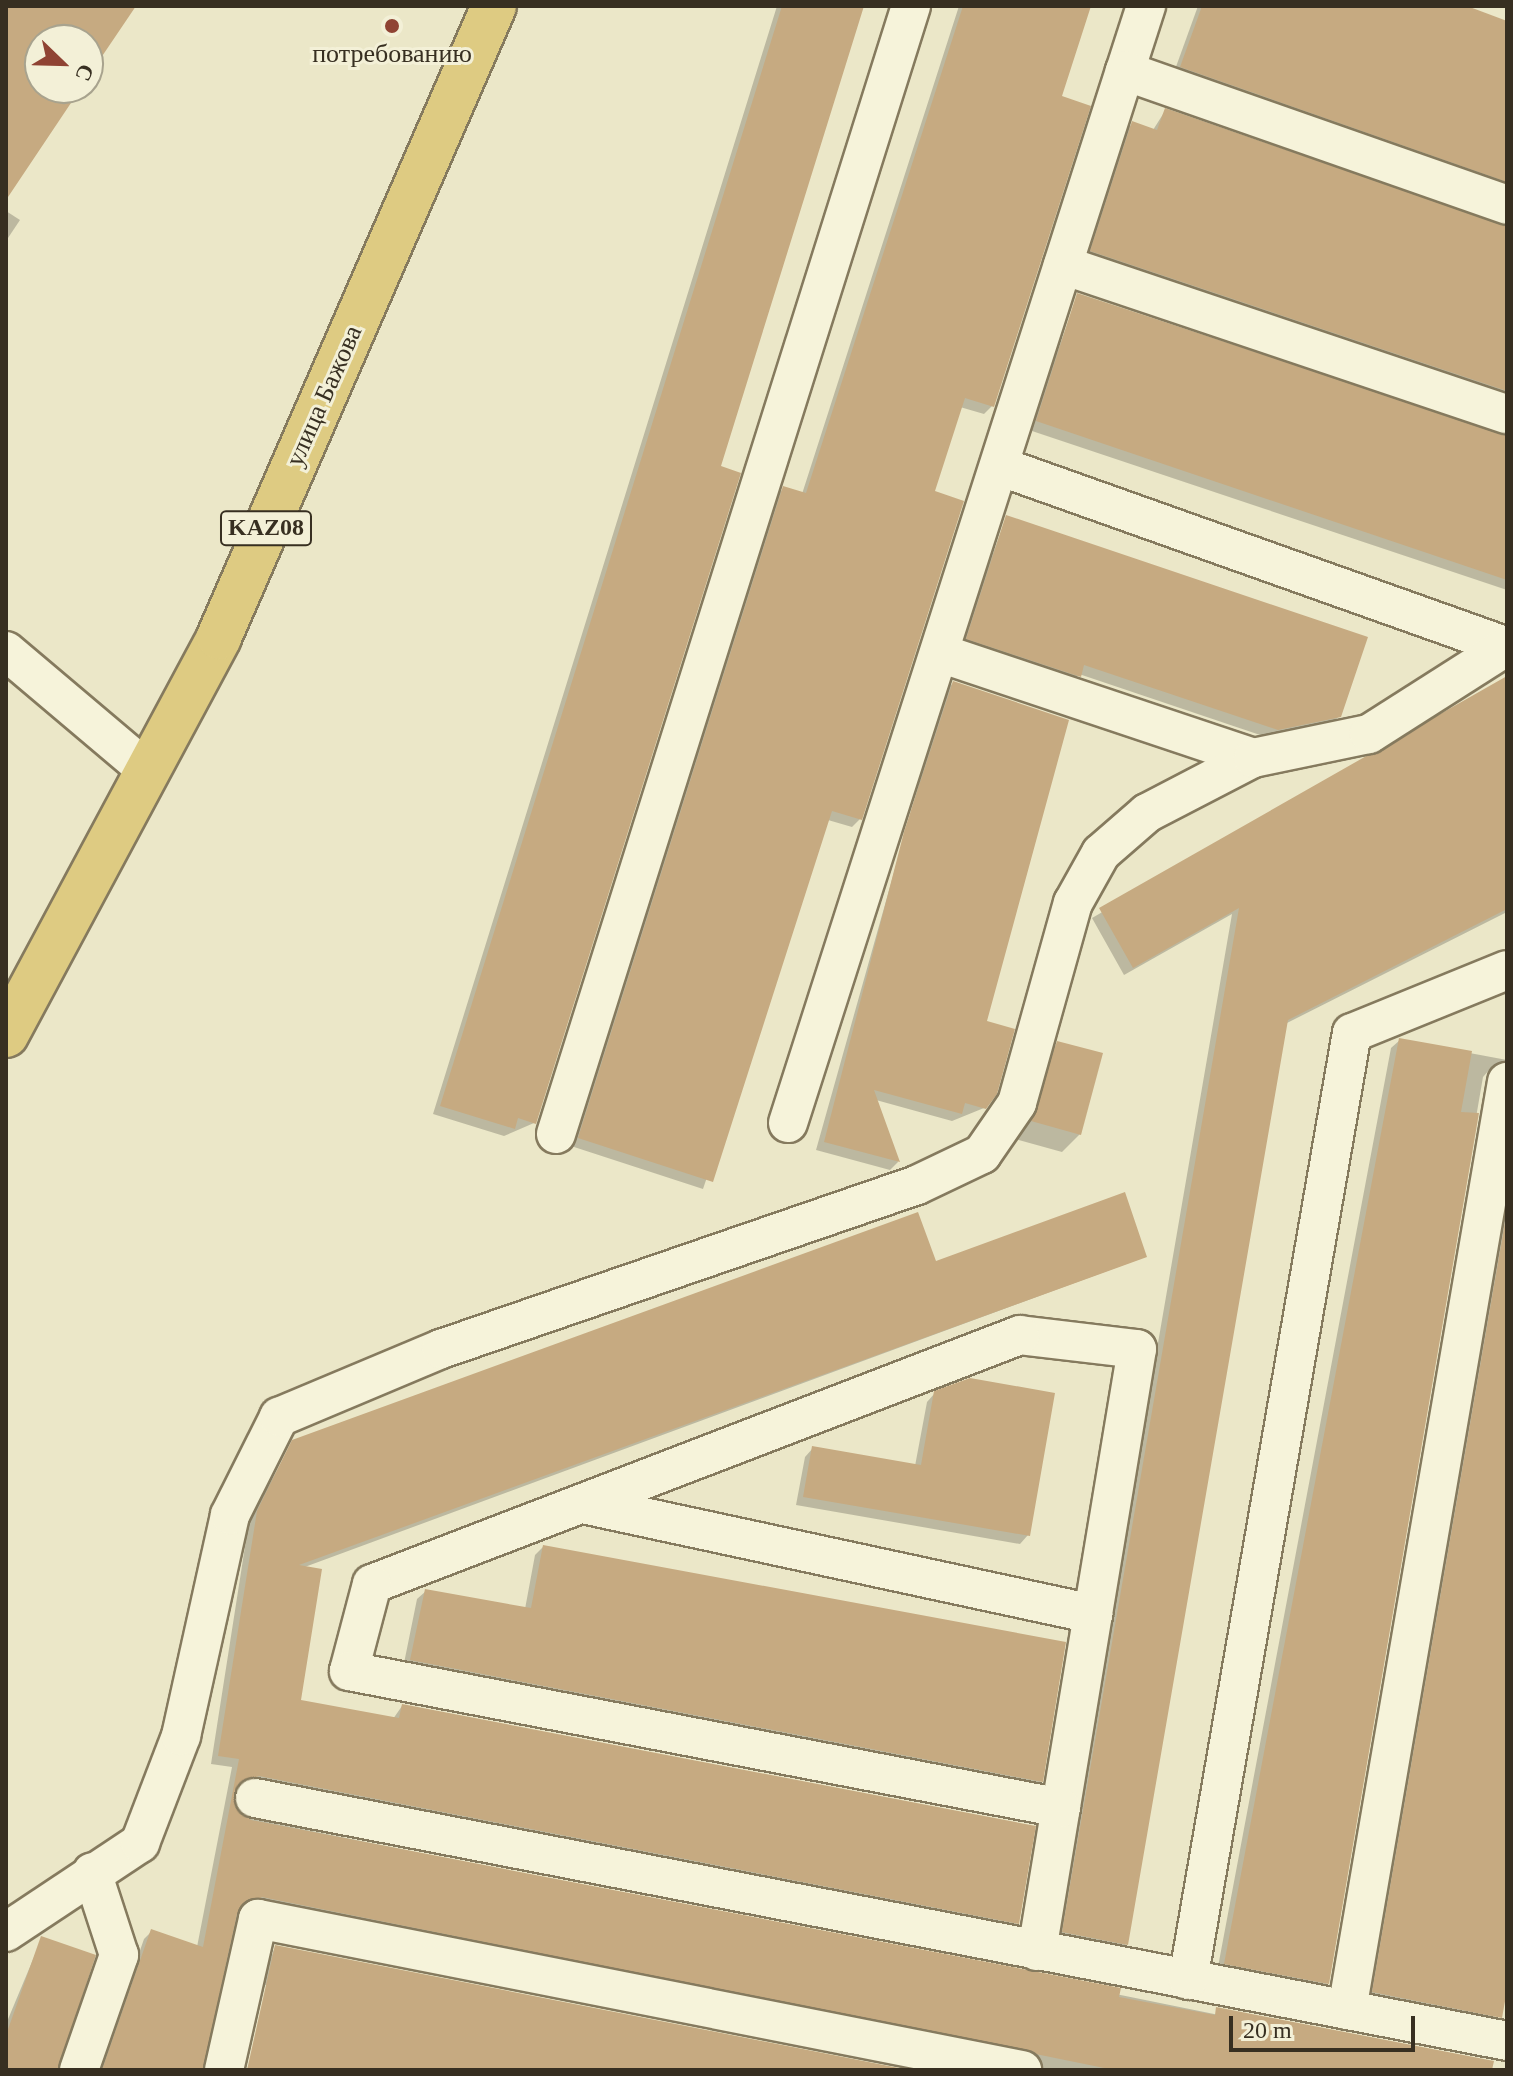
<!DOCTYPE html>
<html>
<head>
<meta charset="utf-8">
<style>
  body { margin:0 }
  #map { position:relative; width:1513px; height:2076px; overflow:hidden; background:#ebe7c8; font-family:"Times New Roman",serif }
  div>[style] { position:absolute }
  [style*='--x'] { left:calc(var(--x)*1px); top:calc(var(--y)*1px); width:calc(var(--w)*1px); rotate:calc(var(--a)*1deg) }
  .shadow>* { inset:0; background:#0003 }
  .building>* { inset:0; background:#c6aa81 }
  .roads { filter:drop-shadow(2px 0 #857a5e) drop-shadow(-2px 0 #857a5e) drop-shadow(0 2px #857a5e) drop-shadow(0 -2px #857a5e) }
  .service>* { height:38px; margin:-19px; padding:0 19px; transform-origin:19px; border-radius:19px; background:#f6f3da }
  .trunk>* { height:44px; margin:-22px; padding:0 22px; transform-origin:22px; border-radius:22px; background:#decb82 }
  .dots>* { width:22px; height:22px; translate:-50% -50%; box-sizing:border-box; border:4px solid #f3f0d7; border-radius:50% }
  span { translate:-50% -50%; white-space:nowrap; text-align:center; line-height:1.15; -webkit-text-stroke:6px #f3f0d7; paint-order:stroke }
  .shield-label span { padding:2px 6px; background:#f3f0d7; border:2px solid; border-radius:6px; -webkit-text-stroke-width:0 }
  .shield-label { font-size:24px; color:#372f21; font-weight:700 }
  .poi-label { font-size:26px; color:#372f21 }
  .street-label { font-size:26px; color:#372f21 }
  .frame { position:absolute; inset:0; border:8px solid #372f21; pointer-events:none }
  .north { position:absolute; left:24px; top:24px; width:80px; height:80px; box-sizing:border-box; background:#f3f0d7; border:2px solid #a8a38e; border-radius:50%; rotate:113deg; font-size:22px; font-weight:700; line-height:32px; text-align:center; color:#372f21 }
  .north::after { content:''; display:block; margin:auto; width:28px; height:36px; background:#8f4333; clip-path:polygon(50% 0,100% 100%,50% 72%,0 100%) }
  .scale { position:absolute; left:1229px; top:2016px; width:186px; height:36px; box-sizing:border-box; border:4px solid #372f21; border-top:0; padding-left:10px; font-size:24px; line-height:28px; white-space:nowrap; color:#372f21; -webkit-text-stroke:6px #f3f0d7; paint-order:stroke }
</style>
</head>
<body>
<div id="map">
  <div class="shadow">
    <div style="clip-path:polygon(777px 6px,862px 6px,718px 468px,534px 1123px,504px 1136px,433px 1114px)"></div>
    <div style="clip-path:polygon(959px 6px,1089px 6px,1060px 97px,992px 406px,984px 414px,960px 407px,933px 493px,860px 819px,852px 827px,828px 820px,703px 1189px,571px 1146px,775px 497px,784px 488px,802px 494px)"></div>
    <div style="clip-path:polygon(1198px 6px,1461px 6px,1507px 23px,1507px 193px,1173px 75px)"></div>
    <div style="clip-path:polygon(1165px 111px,1507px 228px,1507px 403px,1083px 259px,1124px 132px,1133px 123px,1153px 130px)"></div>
    <div style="clip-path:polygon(6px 211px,20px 220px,6px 241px)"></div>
    <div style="clip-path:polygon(1078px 295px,1507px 437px,1507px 590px,1029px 430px)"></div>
    <div style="clip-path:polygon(1006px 518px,1339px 716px,1331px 725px,1269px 738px,1079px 674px,1070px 684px,959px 647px)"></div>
    <div style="clip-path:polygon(1507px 679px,1507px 912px,1285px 1024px,1126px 1944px,1118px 1952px,1055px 1940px,1232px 914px,1124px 975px,1092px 918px)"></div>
    <div style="clip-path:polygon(953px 683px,985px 1023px,984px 1108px,952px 1121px,876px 1100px,898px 1162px,890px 1170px,816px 1150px,945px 691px)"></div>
    <div style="clip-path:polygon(1400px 1040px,1507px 1060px,1507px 1072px,1490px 1069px,1483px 1077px,1327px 1983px,1319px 1992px,1217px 1972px,1391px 1048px)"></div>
    <div style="clip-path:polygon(1058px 1043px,1080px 1134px,1062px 1152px,1015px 1139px,1041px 1060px)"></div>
    <div style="clip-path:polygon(1507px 1177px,1507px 1979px,1492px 2025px,1365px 2000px)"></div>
    <div style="clip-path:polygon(1145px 1257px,302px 1568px,299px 1701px,393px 1719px,402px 1706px,1017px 1923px,1009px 1931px,249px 1784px,236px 1789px,238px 1816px,1490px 2070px,1033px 2070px,241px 1906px,196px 2070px,98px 2070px,144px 1939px,152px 1931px,197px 1947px,232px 1767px,211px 1764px,249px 1521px,293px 1442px,935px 1264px)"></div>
    <div style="clip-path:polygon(935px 1393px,1028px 1535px,1020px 1544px,796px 1505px,805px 1457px,813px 1448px,915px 1466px,927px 1402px)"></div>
    <div style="clip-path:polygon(543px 1547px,1041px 1781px,1032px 1790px,403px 1668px,417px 1599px,426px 1591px,525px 1609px,535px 1555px)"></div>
    <div style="clip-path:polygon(42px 1938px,57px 2070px,6px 2070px,6px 2024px)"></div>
    <div style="clip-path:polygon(275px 1947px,898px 2070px,255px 2070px,272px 1987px,261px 1984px)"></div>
  </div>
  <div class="building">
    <div style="clip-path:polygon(6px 6px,136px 6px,88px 77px,88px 40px,40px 40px,40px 88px,81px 88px,6px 200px)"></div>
    <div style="clip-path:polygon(782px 6px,864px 6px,721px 466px,741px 473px,536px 1124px,518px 1118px,515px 1129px,440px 1106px)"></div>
    <div style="clip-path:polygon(963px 6px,1091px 6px,1062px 96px,1091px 106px,994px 407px,965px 398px,935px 491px,964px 501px,862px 820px,832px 811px,713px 1182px,578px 1138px,783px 486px,806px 493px)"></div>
    <div style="clip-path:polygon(1202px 6px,1467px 6px,1507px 21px,1507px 182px,1180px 67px)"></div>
    <div style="clip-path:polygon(1165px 108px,1507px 226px,1507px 391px,1090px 251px,1132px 121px,1157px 130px)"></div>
    <div style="clip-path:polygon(1077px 293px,1507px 435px,1507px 580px,1036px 421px)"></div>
    <div style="clip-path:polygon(1006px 515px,1368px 637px,1341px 717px,1278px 730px,1084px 665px,1081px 677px,966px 639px)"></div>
    <div style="clip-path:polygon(1507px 676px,1507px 909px,1288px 1020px,1128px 1945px,1062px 1932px,1239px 908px,1133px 968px,1099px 908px)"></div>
    <div style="clip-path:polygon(953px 681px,1069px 720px,987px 1021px,1015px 1029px,997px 1094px,986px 1109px,965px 1103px,962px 1114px,874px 1090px,900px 1162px,824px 1142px,904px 832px)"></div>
    <div style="clip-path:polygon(1399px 1038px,1472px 1051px,1461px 1112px,1479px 1113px,1329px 1984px,1224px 1964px)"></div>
    <div style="clip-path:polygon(1057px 1041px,1103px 1053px,1081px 1135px,1031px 1121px)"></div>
    <div style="clip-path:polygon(1125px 1192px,1147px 1257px,299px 1565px,322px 1569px,301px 1700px,399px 1718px,402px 1704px,1036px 1826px,1019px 1924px,259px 1776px,238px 1784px,235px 1806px,251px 1820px,1121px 1988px,1119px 1997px,1215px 2015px,1216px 2007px,1494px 2061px,1492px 2070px,1114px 2070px,262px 1897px,237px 1914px,203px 2070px,102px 2070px,151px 1929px,203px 1947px,239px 1759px,218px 1756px,257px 1511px,292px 1440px,918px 1212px,936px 1261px)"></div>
    <div style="clip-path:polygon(1507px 1211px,1507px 1990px,1502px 2018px,1372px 1992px)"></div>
    <div style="clip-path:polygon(970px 1378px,1055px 1393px,1030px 1536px,803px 1497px,812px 1446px,921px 1465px,934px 1391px)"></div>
    <div style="clip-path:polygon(543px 1545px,1066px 1642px,1043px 1782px,410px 1660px,425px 1589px,531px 1608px)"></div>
    <div style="clip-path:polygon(41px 1936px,96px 1955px,58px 2070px,6px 2070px,6px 2035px)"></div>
    <div style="clip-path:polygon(275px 1945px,909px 2070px,247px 2070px)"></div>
  </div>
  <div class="roads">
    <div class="service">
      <div style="--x:1146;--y:6;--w:68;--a:107.9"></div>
      <div style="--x:1125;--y:71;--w:405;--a:19.3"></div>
      <div style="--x:1063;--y:265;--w:468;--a:18.6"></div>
      <div style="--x:999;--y:466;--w:537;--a:19.58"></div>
      <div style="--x:6;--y:651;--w:187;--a:40.2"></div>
      <div style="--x:940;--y:653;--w:330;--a:18.5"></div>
      <div style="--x:788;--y:1123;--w:1105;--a:-72.24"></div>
      <div style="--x:556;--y:1134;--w:1183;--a:-72.53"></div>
      <div style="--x:583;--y:1504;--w:522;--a:12.17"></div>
      <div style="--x:255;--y:1798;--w:1275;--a:10.98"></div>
      <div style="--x:6;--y:1932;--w:161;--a:-33.6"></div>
      <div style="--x:140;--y:1843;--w:115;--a:-69"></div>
      <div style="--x:181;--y:1736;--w:226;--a:-77.5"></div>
      <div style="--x:230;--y:1515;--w:110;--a:-63.4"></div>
      <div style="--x:279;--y:1417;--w:176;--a:-22.8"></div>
      <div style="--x:441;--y:1349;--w:503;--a:-19.01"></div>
      <div style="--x:917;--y:1185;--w:72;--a:-25.5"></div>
      <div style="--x:982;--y:1154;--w:62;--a:-55.5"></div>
      <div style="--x:1017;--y:1103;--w:208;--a:-74.4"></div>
      <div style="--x:1073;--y:903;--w:57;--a:-60.8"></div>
      <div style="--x:1101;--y:853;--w:61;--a:-41"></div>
      <div style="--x:1147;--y:813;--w:119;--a:-27.4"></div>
      <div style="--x:1253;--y:758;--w:118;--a:-11.7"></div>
      <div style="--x:1369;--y:734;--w:164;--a:-32.5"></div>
      <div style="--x:1037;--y:1951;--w:610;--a:-80.57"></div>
      <div style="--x:1137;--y:1349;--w:118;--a:-173.2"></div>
      <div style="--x:1020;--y:1335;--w:694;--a:158.98"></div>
      <div style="--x:372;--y:1584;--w:90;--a:104.8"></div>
      <div style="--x:349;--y:1671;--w:725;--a:10.89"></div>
      <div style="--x:1188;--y:1980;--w:961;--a:-80.18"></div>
      <div style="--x:1352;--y:1033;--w:167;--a:-22.1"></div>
      <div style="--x:1347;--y:2010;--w:942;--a:-80.22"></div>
      <div style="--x:79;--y:2070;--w:122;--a:-70.8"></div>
      <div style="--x:119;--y:1955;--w:87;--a:-108"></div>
      <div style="--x:224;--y:2070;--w:155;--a:-77.3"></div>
      <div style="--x:258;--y:1919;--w:779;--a:11.18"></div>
    </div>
    <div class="trunk">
      <div style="--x:6;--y:1035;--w:451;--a:-61.8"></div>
      <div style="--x:219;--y:637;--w:688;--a:-66.45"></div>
    </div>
  </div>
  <div class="dots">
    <div style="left:392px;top:26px;background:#8f4333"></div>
  </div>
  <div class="shield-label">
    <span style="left:266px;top:528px">KAZ08</span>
  </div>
  <div class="poi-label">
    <span style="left:392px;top:54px">потребованию</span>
  </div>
  <div class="street-label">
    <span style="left:324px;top:396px;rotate:-66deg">улица Бажова</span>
  </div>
  <div class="frame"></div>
  <div class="north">С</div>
  <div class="scale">20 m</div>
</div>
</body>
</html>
